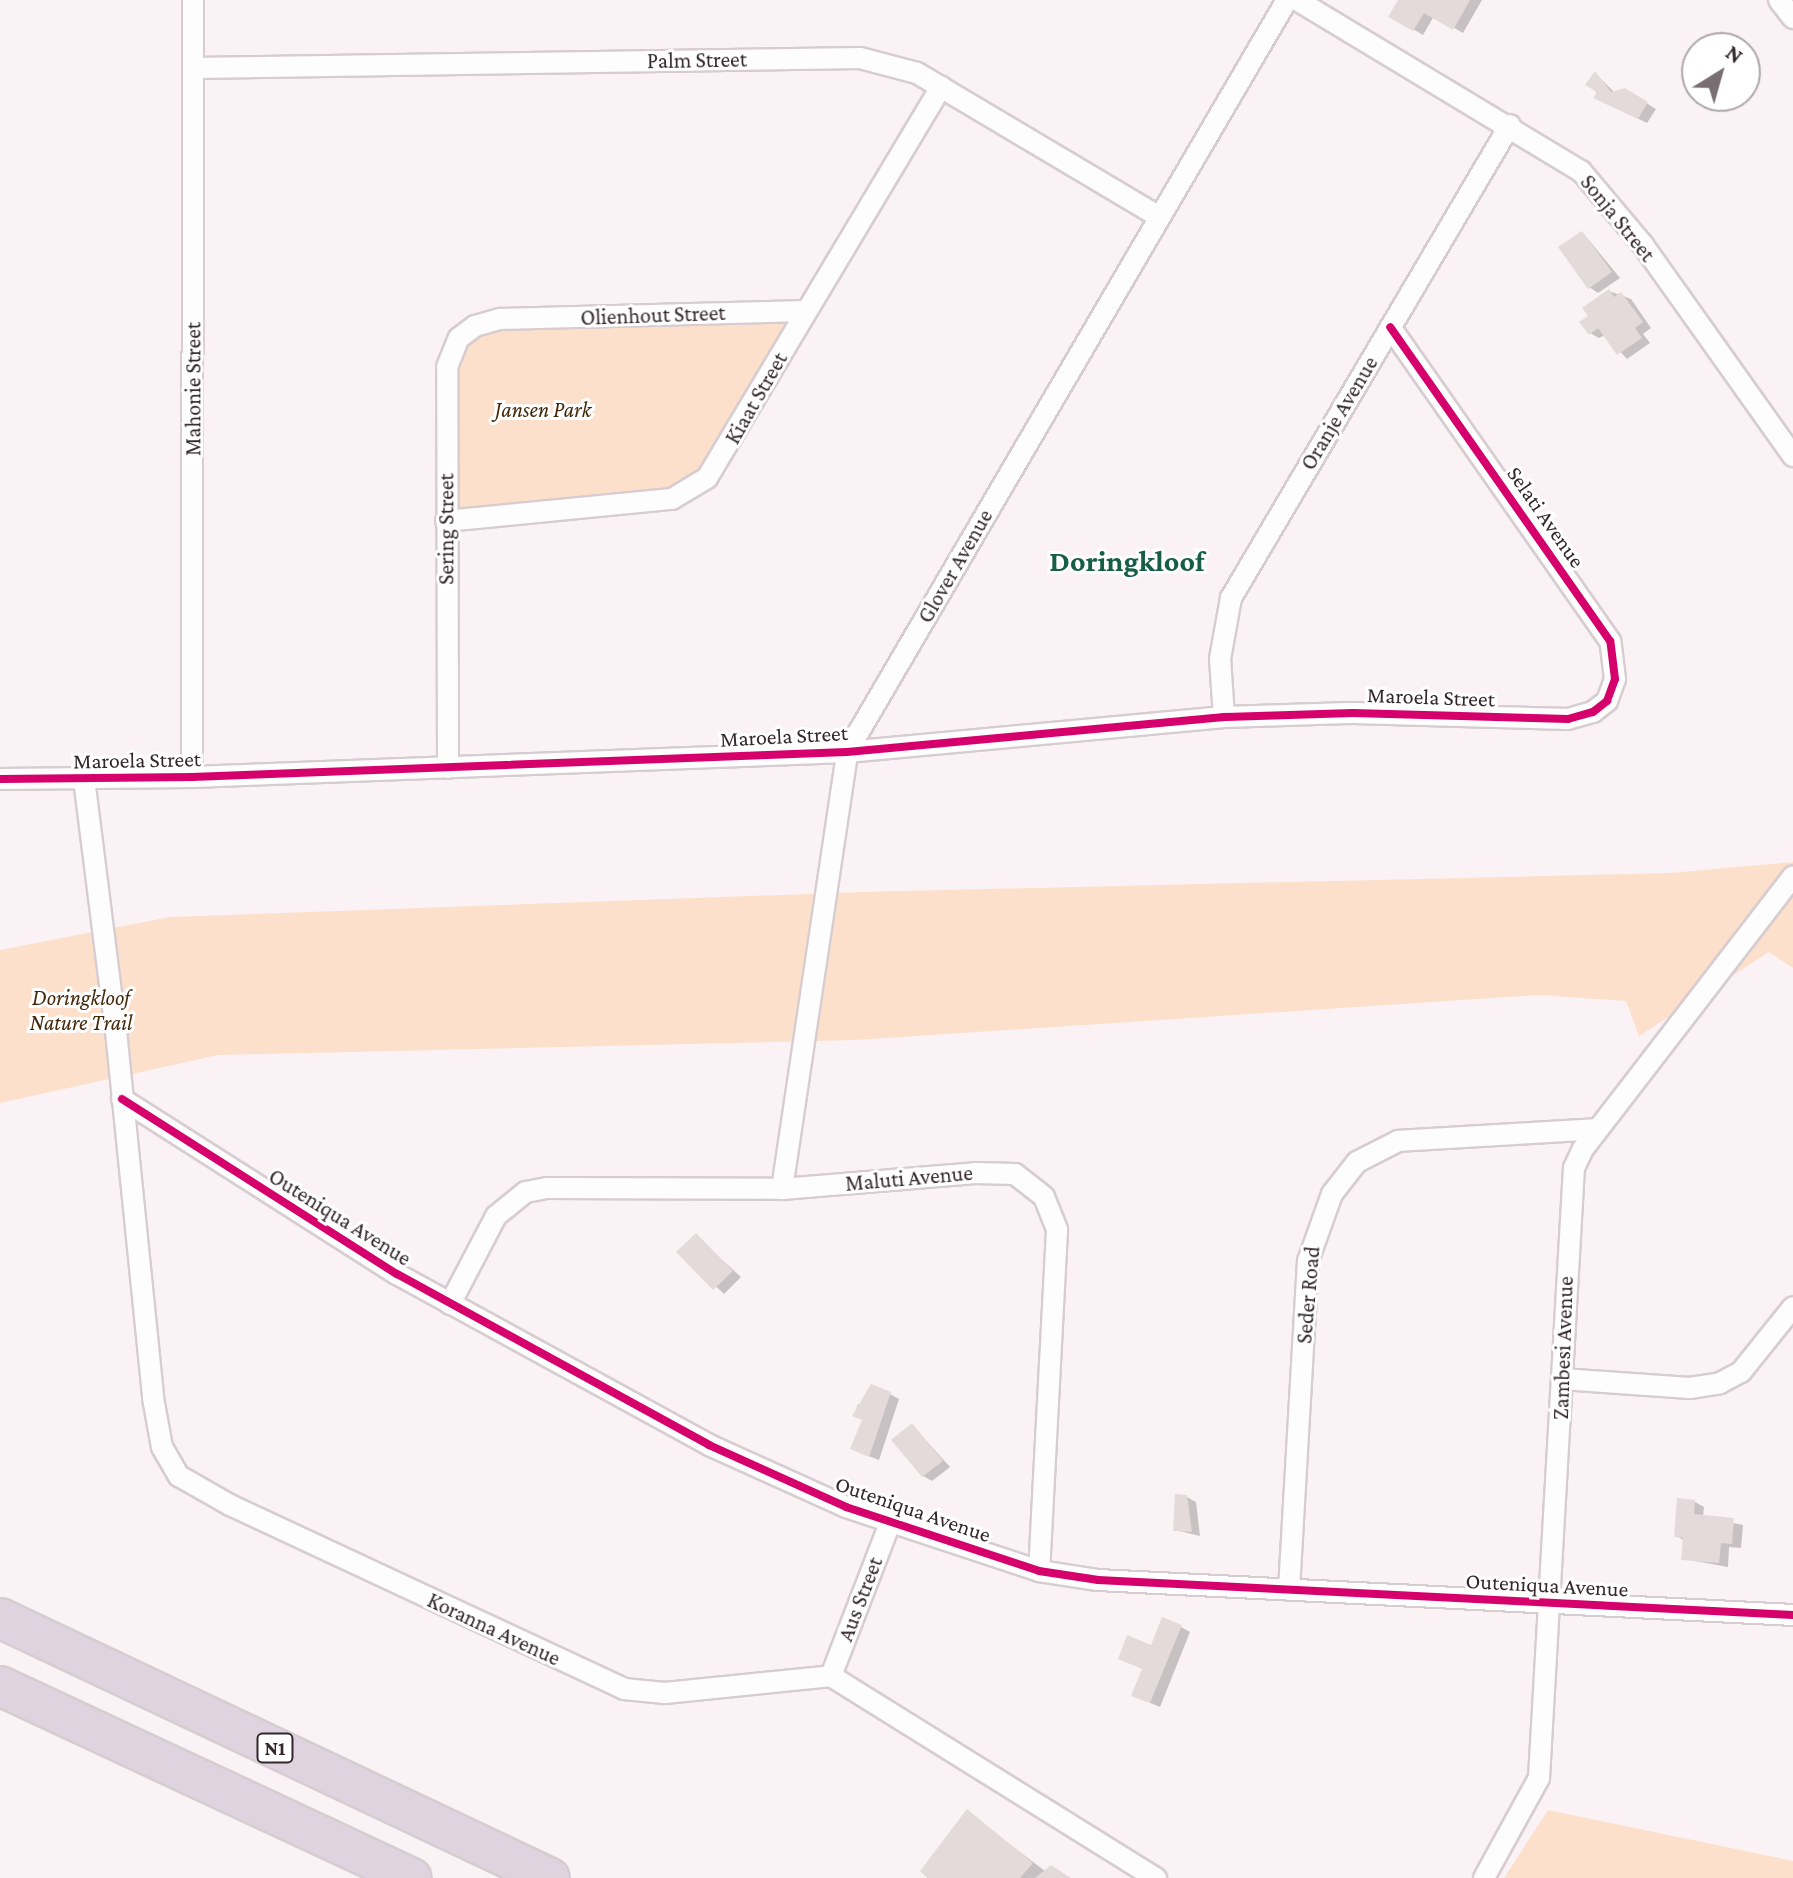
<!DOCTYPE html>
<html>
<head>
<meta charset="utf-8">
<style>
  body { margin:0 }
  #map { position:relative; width:1793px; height:1878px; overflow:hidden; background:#faf2f4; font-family:"Crimson Pro",serif }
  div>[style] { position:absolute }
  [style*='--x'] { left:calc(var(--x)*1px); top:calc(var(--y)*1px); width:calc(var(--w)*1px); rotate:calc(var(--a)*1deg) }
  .green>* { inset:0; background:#fde0cb }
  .shadow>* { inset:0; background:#0003 }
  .building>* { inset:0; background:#e5dada }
  .roads { filter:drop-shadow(2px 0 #d7cdd1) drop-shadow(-2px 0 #d7cdd1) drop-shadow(0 2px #d7cdd1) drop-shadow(0 -2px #d7cdd1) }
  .street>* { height:20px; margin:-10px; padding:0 10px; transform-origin:10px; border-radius:10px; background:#fefdfd }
  .highway>* { height:38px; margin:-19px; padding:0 19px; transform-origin:19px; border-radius:19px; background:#ded3df }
  .cycleway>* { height:8px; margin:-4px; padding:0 4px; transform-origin:4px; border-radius:4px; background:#d6006c }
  span { translate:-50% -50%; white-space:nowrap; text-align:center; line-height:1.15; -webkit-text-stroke:6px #fff; paint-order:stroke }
  .shield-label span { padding:2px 6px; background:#fff; border:2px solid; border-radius:6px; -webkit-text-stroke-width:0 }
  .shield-label { font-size:20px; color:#33272b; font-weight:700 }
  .street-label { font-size:22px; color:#33272b }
  .park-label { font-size:22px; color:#432709; font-style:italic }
  .district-label { font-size:30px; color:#185e45; font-weight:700 }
  .north { position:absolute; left:1681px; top:32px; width:80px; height:80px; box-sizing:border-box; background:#fff; border:2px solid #ada9aa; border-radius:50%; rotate:37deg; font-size:22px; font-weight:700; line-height:32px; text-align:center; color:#33272b }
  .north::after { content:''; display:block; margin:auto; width:28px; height:36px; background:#796e71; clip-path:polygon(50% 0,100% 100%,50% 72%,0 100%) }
</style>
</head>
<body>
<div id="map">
  <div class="green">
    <div style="clip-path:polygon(795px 317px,702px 478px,668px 495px,450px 515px,449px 343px,460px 330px)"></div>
    <div style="clip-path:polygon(1793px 862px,1793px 968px,1769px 952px,1639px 1036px,1626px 1001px,1539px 995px,856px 1040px,218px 1055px,0 1103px,0 950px,170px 917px,863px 892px,1670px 873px)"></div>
    <div style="clip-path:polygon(1548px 1810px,1793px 1861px,1793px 1878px,1504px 1878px)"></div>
  </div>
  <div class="shadow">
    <div style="clip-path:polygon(1401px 0,1482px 0,1463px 33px,1434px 16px,1423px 35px,1391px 16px)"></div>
    <div style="clip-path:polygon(1596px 74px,1615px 93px,1625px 90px,1656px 109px,1647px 123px,1596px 98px)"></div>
    <div style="clip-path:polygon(1583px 233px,1620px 278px,1598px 293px,1589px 287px)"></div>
    <div style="clip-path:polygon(1609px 291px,1631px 299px,1651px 328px,1643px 334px,1650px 343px,1627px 359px,1605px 335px,1599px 338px,1590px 333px,1590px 316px)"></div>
    <div style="clip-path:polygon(696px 1236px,741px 1277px,724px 1294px,679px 1252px)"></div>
    <div style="clip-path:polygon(890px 1394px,899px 1399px,879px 1460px,861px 1453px,864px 1420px,854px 1415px,858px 1404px,864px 1407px)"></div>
    <div style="clip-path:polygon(912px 1425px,950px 1467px,932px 1481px,923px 1476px)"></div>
    <div style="clip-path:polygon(1187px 1497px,1196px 1502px,1200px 1536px,1175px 1530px)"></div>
    <div style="clip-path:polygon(1695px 1502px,1704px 1507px,1703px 1517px,1743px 1525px,1741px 1548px,1729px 1547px,1728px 1567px,1684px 1559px,1685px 1541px,1676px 1536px)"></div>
    <div style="clip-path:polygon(1181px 1627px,1190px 1632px,1160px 1707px,1143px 1700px,1144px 1669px,1152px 1648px)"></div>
    <div style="clip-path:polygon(967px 1812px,1045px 1871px,1069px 1878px,930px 1878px)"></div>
  </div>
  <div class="building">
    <div style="clip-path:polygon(1398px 0,1470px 0,1453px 30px,1424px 13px,1413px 31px,1388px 17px)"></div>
    <div style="clip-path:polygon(1595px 71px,1611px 92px,1625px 88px,1648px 102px,1638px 119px,1593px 98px,1597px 92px,1585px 85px)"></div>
    <div style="clip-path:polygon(1582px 231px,1612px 272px,1588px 289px,1558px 247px)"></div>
    <div style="clip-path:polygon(1609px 289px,1614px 297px,1621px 292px,1643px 322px,1635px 328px,1642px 338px,1617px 355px,1598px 328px,1589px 335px,1579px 322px,1588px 316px,1582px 308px)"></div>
    <div style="clip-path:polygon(696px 1233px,733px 1271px,713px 1290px,676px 1252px)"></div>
    <div style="clip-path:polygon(871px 1384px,891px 1392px,869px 1457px,850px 1449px,862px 1420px,852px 1416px)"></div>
    <div style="clip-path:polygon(912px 1423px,943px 1461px,922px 1477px,891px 1440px)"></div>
    <div style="clip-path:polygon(1175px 1494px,1187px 1495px,1192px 1532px,1173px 1531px)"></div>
    <div style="clip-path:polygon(1677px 1498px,1695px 1500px,1694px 1514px,1734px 1518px,1732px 1544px,1721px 1543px,1719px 1563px,1681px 1560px,1683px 1538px,1674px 1537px)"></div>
    <div style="clip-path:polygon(1162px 1617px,1182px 1625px,1150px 1703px,1131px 1696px,1142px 1669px,1118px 1659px,1127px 1635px,1151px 1645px)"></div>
    <div style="clip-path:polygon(967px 1809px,1033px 1863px,1020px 1878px,927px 1878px,920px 1871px)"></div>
    <div style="clip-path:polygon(1051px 1865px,1071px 1878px,1035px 1878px)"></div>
  </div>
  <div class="roads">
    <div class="street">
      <div style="--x:1297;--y:0;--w:332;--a:31.1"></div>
      <div style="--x:1581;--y:171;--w:97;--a:50"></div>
      <div style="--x:1643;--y:245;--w:259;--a:54.6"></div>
      <div style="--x:1779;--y:0;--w:23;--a:52"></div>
      <div style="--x:194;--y:68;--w:666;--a:-0.86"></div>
      <div style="--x:860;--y:58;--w:59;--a:14.7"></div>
      <div style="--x:917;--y:73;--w:280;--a:30.7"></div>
      <div style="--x:446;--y:521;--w:227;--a:-5.6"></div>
      <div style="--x:672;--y:499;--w:41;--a:-31"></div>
      <div style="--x:707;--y:478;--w:456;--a:-59.1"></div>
      <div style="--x:1224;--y:717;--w:58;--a:-93.9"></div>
      <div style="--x:1220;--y:659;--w:62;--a:-79.8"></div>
      <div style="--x:1231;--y:598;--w:549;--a:-59.47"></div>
      <div style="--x:448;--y:768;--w:401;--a:-90.1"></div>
      <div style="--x:447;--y:367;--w:31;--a:-68"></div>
      <div style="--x:459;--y:338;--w:20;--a:-37"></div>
      <div style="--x:475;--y:326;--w:26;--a:-16"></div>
      <div style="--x:500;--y:319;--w:306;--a:-1.5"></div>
      <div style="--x:192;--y:777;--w:777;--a:-89.93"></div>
      <div style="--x:0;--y:779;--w:192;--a:-0.6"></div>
      <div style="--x:192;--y:777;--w:655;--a:-2.19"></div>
      <div style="--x:847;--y:752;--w:379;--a:-5.3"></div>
      <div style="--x:1224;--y:717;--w:129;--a:-1.8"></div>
      <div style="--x:1353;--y:713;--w:215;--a:1.6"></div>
      <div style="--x:1568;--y:719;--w:26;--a:-16"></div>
      <div style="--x:1593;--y:712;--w:18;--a:-38"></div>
      <div style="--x:1607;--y:701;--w:23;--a:-70"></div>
      <div style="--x:1615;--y:679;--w:38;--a:-97"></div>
      <div style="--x:1610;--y:641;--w:383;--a:-125"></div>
      <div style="--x:84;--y:779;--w:264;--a:82.8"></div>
      <div style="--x:117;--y:1041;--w:359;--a:84.2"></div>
      <div style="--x:153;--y:1398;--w:50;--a:79.6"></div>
      <div style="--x:162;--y:1447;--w:34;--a:60"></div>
      <div style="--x:179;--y:1476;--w:59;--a:29.6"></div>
      <div style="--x:230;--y:1505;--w:435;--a:25"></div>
      <div style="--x:624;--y:1689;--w:41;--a:5.6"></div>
      <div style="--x:665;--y:1693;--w:167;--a:-5.8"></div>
      <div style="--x:831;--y:1676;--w:383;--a:31.9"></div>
      <div style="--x:122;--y:1099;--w:326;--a:32.5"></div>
      <div style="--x:397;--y:1274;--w:356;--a:28.7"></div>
      <div style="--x:709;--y:1445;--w:150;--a:24.3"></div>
      <div style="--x:846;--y:1507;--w:203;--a:18.3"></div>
      <div style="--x:1039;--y:1571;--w:60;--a:8.7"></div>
      <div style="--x:1098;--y:1580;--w:696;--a:2.88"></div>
      <div style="--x:782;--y:1189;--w:442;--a:-81.5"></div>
      <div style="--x:847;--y:752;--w:871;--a:-59.67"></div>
      <div style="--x:450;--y:1304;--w:99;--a:-62.4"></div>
      <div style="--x:496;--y:1216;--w:38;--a:-39"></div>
      <div style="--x:526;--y:1192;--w:21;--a:-11"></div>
      <div style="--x:547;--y:1188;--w:235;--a:0.2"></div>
      <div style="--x:782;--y:1189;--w:194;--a:-4.7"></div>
      <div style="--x:975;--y:1173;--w:40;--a:1.4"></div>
      <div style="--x:1015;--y:1174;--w:37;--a:38"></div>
      <div style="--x:1044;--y:1197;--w:35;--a:68"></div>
      <div style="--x:1057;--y:1230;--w:341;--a:93"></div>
      <div style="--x:1562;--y:1379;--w:128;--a:4"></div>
      <div style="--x:1690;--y:1388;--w:30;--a:-9"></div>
      <div style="--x:1720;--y:1383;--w:24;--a:-28"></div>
      <div style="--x:1741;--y:1372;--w:83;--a:-51.3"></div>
      <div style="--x:1289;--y:1590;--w:330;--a:-86.7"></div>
      <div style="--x:1308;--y:1261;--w:71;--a:-70.3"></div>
      <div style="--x:1332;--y:1194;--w:41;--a:-52"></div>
      <div style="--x:1357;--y:1162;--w:46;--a:-27.1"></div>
      <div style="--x:1398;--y:1141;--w:200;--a:-3.4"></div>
      <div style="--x:831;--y:1676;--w:164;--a:-68.9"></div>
      <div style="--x:1484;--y:1878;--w:114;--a:-61.2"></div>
      <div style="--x:1539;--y:1778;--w:611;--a:-86.72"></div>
      <div style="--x:1574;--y:1168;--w:21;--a:-65"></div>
      <div style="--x:1583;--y:1149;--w:344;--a:-52.4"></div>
    </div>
    <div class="highway">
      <div style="--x:0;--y:1618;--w:608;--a:25.3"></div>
      <div style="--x:0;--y:1686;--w:454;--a:25"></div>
    </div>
  </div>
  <div class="cycleway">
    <div style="--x:0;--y:779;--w:192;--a:-0.6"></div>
    <div style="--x:192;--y:777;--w:655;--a:-2.19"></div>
    <div style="--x:847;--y:752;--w:379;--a:-5.3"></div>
    <div style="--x:1224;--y:717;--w:129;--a:-1.8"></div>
    <div style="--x:1353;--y:713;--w:215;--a:1.6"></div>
    <div style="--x:1568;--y:719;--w:26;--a:-16"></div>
    <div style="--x:1593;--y:712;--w:18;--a:-38"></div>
    <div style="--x:1607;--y:701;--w:23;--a:-70"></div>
    <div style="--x:1615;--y:679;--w:38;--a:-97"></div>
    <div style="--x:1610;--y:641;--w:383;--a:-125"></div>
    <div style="--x:122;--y:1099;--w:326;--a:32.5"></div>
    <div style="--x:397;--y:1274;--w:356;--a:28.7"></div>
    <div style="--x:709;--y:1445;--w:150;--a:24.3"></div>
    <div style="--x:846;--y:1507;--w:203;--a:18.3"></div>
    <div style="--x:1039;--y:1571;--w:60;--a:8.7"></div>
    <div style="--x:1098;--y:1580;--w:696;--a:2.88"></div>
  </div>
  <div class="shield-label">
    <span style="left:275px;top:1748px">N1</span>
  </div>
  <div class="street-label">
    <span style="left:697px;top:60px;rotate:-1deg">Palm Street</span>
    <span style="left:1618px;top:218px;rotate:51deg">Sonja Street</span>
    <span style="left:653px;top:315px;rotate:-2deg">Olienhout Street</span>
    <span style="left:193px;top:389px;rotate:-90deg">Mahonie Street</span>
    <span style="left:756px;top:398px;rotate:-60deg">Kiaat Street</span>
    <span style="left:1339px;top:413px;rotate:-59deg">Oranje Avenue</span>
    <span style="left:1546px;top:517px;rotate:55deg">Selati Avenue</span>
    <span style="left:446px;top:529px;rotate:-90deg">Sering Street</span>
    <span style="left:955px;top:566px;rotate:-60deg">Glover Avenue</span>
    <span style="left:1431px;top:697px;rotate:2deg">Maroela Street</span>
    <span style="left:784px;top:736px;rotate:-3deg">Maroela Street</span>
    <span style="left:137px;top:760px;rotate:-1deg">Maroela Street</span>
    <span style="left:909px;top:1178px;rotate:-5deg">Maluti Avenue</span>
    <span style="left:340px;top:1217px;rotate:32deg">Outeniqua Avenue</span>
    <span style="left:1308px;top:1295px;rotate:-85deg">Seder Road</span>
    <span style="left:1563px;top:1348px;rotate:-88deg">Zambesi Avenue</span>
    <span style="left:913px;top:1509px;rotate:19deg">Outeniqua Avenue</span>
    <span style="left:1547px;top:1585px;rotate:3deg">Outeniqua Avenue</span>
    <span style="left:860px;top:1599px;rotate:-69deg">Aus Street</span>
    <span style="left:494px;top:1629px;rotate:25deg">Koranna Avenue</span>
  </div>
  <div class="park-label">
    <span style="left:543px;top:410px">Jansen Park</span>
    <span style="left:81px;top:1010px">Doringkloof<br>Nature Trail</span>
  </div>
  <div class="district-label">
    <span style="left:1127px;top:561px">Doringkloof</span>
  </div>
  <div class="north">N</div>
</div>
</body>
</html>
